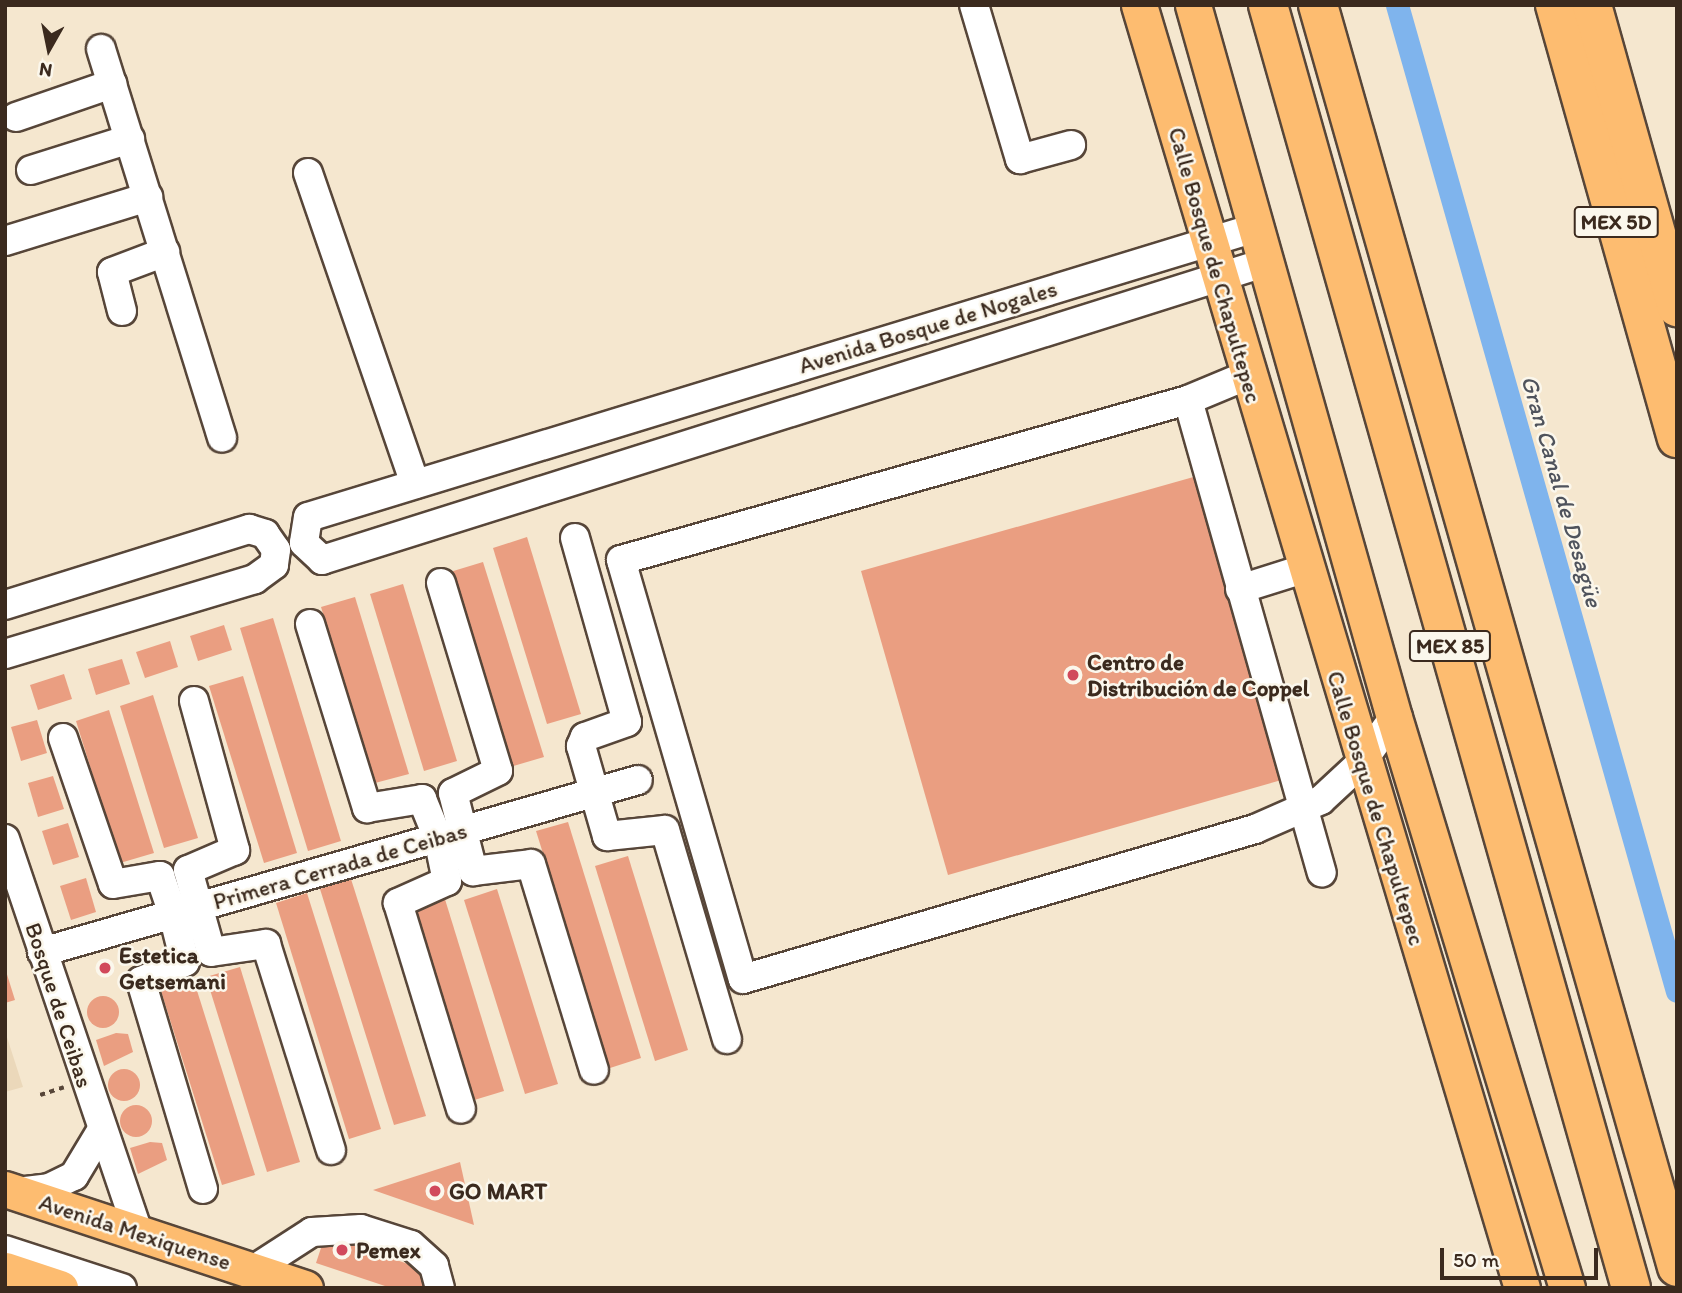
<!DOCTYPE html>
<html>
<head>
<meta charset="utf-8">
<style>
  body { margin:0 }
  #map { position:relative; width:1682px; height:1293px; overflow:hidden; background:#f5e7cf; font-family:Itim,sans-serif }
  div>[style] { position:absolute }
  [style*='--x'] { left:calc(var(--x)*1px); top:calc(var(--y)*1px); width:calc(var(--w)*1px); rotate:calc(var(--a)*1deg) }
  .built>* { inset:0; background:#ebd8ba }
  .canal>* { height:23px; margin:-11.5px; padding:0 11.5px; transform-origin:11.5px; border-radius:11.5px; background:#7fb4ed }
  .building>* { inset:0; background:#ea9e81 }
  .round { border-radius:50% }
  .path>* { height:3.5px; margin-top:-1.75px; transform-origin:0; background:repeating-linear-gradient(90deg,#574639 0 5px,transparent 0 10px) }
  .roads { filter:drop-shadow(2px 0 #574639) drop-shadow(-2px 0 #574639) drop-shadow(0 2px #574639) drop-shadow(0 -2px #574639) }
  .minor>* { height:28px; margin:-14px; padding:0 14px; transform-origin:14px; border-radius:14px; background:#fff }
  .major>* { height:35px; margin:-17.5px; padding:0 17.5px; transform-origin:17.5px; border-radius:17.5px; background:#fdbc70 }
  .highway>* { height:38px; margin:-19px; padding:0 19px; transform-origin:19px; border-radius:19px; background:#fdbc70 }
  .dots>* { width:19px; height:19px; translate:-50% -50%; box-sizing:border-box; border:4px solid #fbf7ec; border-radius:50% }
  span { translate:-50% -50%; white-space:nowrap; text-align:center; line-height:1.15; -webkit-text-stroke:5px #fbf7ec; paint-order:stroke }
  .shield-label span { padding:2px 5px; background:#fbf7ec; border:2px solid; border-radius:5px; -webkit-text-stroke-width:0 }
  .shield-label { font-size:21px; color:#3b2a1e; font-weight:700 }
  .street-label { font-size:23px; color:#3b2a1e }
  .poi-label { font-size:23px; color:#3b2a1e; font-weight:700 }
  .left { translate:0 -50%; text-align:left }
  .water-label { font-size:24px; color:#4f535c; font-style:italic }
  .frame { position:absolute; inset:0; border:7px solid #3b2a1e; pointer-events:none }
  .north { position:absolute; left:14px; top:14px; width:70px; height:70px; -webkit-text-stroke:5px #fbf7ec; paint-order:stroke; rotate:189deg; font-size:19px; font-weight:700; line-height:28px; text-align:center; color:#3b2a1e }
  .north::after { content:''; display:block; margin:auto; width:24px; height:32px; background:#3b2a1e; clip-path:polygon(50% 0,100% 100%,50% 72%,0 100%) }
  .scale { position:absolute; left:1440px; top:1248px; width:158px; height:32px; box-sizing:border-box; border:4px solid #3b2a1e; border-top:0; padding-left:9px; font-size:21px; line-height:24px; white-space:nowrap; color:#3b2a1e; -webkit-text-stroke:5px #fbf7ec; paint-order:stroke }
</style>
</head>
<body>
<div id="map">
  <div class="built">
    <div style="clip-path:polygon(5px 1031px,23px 1087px,5px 1092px)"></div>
  </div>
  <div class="canal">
    <div style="--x:1397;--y:5;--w:1025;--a:74.15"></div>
  </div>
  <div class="building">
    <div style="clip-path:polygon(1197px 476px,1285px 779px,948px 875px,861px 571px)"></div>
    <div style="clip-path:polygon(527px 537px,581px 714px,547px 724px,493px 548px)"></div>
    <div style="clip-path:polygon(483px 562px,544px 757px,510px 767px,450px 572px)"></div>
    <div style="clip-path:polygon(403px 584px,457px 761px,424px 771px,370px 594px)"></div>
    <div style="clip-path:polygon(355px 597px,409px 774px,375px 783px,321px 607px)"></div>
    <div style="clip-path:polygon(273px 618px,341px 841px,308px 851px,240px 628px)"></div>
    <div style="clip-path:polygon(224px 625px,232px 650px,198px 661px,190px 636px)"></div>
    <div style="clip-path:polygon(170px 641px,178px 667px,145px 678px,136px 652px)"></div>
    <div style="clip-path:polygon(122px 659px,130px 684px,96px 695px,88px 669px)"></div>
    <div style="clip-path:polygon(64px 674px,72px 699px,38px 710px,30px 685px)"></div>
    <div style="clip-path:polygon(243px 676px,297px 853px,264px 863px,209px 686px)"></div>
    <div style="clip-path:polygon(153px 695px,198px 838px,164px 848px,120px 706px)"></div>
    <div style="clip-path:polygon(109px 710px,154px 853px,120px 863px,76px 721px)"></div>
    <div style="clip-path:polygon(37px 720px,47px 753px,21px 761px,11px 727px)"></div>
    <div style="clip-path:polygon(53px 776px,64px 809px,38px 817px,28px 783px)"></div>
    <div style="clip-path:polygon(568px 822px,641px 1058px,610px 1068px,536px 831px)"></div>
    <div style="clip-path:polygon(68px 823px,79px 857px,53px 865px,42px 831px)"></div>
    <div style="clip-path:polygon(628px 856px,688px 1050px,655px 1061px,595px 866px)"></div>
    <div style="clip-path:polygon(86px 878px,96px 912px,71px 920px,60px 886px)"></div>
    <div style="clip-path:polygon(351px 879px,426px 1116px,394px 1125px,320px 889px)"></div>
    <div style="clip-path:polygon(497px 889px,558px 1084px,525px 1094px,464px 900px)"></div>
    <div style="clip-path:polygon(307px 893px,381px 1129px,349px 1139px,276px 903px)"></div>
    <div style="clip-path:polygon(444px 896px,504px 1091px,471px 1101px,410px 906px)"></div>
    <div style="clip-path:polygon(240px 967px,300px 1162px,267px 1172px,206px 977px)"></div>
    <div style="clip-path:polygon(5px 968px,15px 1000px,5px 1003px)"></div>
    <div style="clip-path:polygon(194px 981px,255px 1175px,222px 1185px,161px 991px)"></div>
    <div class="round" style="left:87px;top:996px;width:32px;height:32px"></div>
    <div style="clip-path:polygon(116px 1033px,128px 1034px,133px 1052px,104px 1066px,96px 1040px)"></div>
    <div class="round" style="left:108px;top:1069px;width:32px;height:32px"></div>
    <div class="round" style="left:120px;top:1105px;width:32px;height:32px"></div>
    <div style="clip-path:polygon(150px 1142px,162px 1143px,167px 1160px,138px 1174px,130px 1148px)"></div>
    <div style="clip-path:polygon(460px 1162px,474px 1225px,373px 1190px)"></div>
    <div style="clip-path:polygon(325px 1236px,429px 1271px,423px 1288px,391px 1288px,316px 1263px)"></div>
  </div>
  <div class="path">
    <div style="--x:40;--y:1095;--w:25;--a:-18"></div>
  </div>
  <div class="roads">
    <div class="minor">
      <div style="--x:974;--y:5;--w:161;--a:73.4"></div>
      <div style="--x:1020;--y:159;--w:53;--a:-15.4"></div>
      <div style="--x:101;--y:49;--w:407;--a:72.7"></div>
      <div style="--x:16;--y:117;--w:102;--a:-19"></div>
      <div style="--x:31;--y:170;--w:104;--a:-17.4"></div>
      <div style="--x:308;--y:173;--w:329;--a:71"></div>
      <div style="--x:1258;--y:227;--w:993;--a:163.02"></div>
      <div style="--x:308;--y:517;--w:26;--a:99"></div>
      <div style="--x:304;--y:543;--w:25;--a:43"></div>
      <div style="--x:322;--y:560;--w:991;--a:-17.5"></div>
      <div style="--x:5;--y:241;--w:150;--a:-17.1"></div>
      <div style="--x:122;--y:311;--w:40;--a:-104.4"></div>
      <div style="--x:112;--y:272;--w:57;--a:-20.7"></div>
      <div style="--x:1248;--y:375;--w:65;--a:157.4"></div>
      <div style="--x:1188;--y:400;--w:491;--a:74.2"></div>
      <div style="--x:1188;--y:400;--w:589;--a:164.24"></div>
      <div style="--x:621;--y:560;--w:436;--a:73.8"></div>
      <div style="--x:743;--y:979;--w:534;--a:-16.33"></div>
      <div style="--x:1255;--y:829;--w:72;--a:-23.7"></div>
      <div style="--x:1321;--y:800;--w:54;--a:-42.8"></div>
      <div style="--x:1361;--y:763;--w:57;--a:-54.3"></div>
      <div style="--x:575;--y:538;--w:191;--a:74.2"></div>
      <div style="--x:627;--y:722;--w:45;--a:160.3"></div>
      <div style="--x:585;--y:737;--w:10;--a:114"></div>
      <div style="--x:581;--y:746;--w:94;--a:73.9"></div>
      <div style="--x:607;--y:836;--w:58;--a:-5.9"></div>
      <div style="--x:665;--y:830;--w:218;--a:73.5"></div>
      <div style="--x:441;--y:583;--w:196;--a:73.1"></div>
      <div style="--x:498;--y:771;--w:50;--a:153.9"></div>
      <div style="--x:453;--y:793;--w:81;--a:75.6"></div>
      <div style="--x:473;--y:871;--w:58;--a:-6.9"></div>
      <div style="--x:531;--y:864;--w:215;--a:73"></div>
      <div style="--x:1240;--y:589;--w:67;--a:-17.4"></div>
      <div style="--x:5;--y:605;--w:256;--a:-17.3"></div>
      <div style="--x:249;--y:529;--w:17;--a:17"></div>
      <div style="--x:265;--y:534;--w:19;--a:55"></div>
      <div style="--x:276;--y:550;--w:15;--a:98"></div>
      <div style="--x:274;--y:565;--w:24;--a:144"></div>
      <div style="--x:255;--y:579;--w:261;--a:163.3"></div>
      <div style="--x:310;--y:624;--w:193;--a:72.8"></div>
      <div style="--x:367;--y:808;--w:56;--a:-9.3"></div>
      <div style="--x:422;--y:799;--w:42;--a:67.7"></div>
      <div style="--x:438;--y:838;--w:44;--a:78.2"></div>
      <div style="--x:447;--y:881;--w:54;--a:155.8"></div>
      <div style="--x:398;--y:903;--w:215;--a:73"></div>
      <div style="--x:194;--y:701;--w:155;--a:74.6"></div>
      <div style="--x:235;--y:850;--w:51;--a:156.9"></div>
      <div style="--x:188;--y:870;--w:85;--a:74.3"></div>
      <div style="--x:211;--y:952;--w:56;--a:-8.3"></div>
      <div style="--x:266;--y:944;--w:216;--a:72.5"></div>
      <div style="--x:63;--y:738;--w:154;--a:71.1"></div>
      <div style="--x:113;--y:884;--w:48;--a:-9.7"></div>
      <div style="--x:160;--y:876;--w:40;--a:71.1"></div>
      <div style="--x:173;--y:914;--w:49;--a:76"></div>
      <div style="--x:185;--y:962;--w:48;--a:156.6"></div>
      <div style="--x:141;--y:981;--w:217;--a:73.4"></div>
      <div style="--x:5;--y:839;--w:416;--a:71.3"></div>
      <div style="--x:42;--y:952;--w:620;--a:-16.1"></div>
      <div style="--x:17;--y:1192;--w:32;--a:-7"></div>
      <div style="--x:49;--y:1188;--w:28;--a:-26"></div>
      <div style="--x:74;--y:1176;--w:52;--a:-59"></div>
      <div style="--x:5;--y:1250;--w:123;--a:18"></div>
      <div style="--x:253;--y:1270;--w:70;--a:-32.8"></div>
      <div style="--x:312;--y:1232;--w:49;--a:-3.5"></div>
      <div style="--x:361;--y:1229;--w:52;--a:17.7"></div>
      <div style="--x:411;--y:1245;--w:31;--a:42"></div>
      <div style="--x:434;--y:1266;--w:23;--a:75"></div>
    </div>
    <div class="major">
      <div style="--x:1139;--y:5;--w:1339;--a:73.38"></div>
      <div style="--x:1193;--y:5;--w:740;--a:74.24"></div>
      <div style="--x:1394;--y:717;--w:597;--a:73.14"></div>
      <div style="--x:5;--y:1189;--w:316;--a:18.3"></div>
      <div style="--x:5;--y:1270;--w:58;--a:18.1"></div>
    </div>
    <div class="highway">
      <div style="--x:1268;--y:5;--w:1333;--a:74.2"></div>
      <div style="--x:1318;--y:5;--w:1312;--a:74.12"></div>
      <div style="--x:1555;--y:5;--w:450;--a:74.3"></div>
      <div style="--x:1592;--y:5;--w:314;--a:74.3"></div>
    </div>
  </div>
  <div class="dots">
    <div style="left:1073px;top:675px;background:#d1495b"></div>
    <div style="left:105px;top:968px;background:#d1495b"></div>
    <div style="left:435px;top:1191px;background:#d1495b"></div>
    <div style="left:342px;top:1250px;background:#d1495b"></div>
  </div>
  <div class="shield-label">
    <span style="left:1616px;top:222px">MEX 5D</span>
    <span style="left:1450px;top:646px">MEX 85</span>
  </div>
  <div class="street-label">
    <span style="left:1215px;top:265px;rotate:74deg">Calle Bosque de Chapultepec</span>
    <span style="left:928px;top:327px;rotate:-17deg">Avenida Bosque de Nogales</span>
    <span style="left:1376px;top:808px;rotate:73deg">Calle Bosque de Chapultepec</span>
    <span style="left:340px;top:866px;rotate:-16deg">Primera Cerrada de Ceibas</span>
    <span style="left:59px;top:1005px;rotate:72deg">Bosque de Ceibas</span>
    <span style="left:135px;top:1232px;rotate:18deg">Avenida Mexiquense</span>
  </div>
  <div class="poi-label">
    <span class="left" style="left:1087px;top:675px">Centro de<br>Distribución de Coppel</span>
    <span class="left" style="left:119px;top:968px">Estetica<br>Getsemani</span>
    <span class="left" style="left:449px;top:1191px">GO MART</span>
    <span class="left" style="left:356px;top:1250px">Pemex</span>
  </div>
  <div class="water-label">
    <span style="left:1562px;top:491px;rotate:74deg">Gran Canal de Desagüe</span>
  </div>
  <div class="frame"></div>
  <div class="north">N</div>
  <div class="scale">50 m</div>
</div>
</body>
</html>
